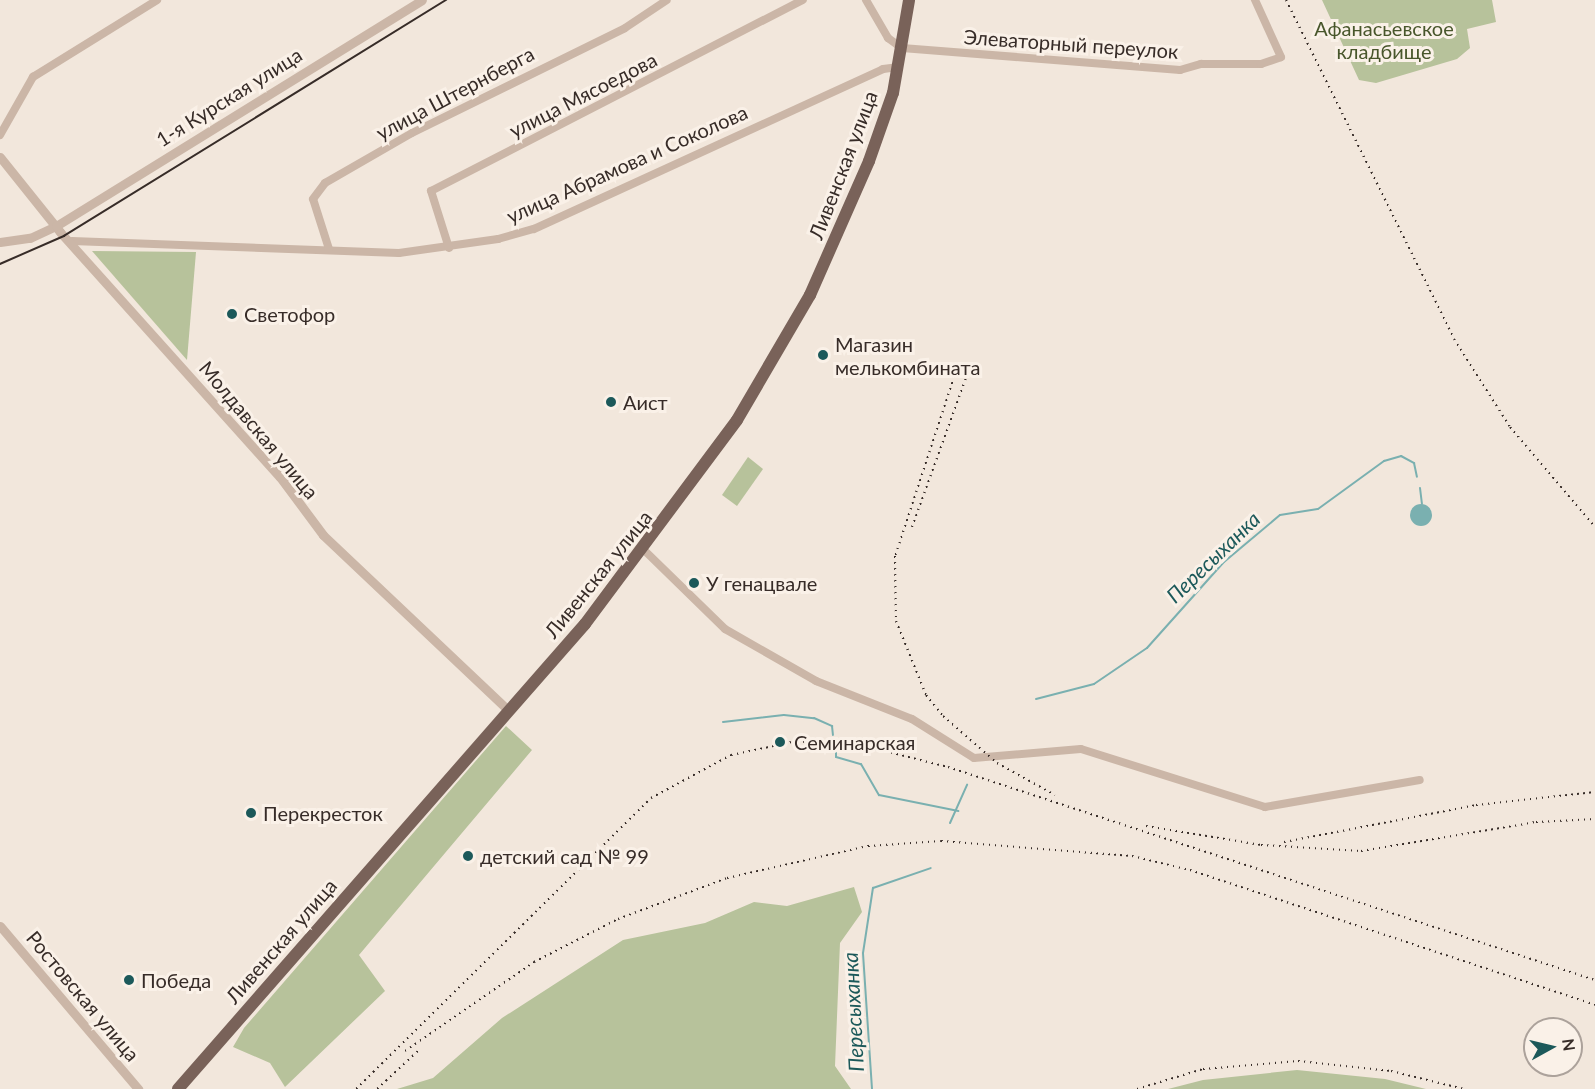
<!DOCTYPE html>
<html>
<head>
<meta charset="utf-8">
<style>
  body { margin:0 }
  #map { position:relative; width:1595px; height:1089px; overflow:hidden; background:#f2e7dc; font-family:Lato,sans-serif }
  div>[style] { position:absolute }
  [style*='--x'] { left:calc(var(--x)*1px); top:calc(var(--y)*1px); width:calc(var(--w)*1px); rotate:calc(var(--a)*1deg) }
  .green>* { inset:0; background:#b7c29b }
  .water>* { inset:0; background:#7ab0b0 }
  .round { border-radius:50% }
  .stream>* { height:2px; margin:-1px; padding:0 1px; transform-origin:1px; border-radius:1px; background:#7ab0b0 }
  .minor>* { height:8px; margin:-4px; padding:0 4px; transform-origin:4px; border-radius:4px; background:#cbb6a7 }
  .tertiary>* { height:9px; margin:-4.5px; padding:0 4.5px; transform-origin:4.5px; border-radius:4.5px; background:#cbb6a7 }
  .primary>* { height:12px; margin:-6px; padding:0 6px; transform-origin:6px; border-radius:6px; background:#796259 }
  .tram>* { height:1.5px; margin:-0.75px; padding:0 0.75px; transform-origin:0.75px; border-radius:0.75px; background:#372c28 }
  .rail>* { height:2px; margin-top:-1px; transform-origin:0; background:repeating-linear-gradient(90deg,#372c28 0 1.5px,transparent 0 6px) }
  .dots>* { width:16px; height:16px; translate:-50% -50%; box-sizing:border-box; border:3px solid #faf1e8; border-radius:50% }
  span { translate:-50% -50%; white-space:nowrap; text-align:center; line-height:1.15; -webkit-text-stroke:6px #faf1e8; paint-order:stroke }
  .park-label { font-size:20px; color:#48562b }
  .street-label { font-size:20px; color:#372c28 }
  .poi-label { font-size:20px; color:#372c28 }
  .left { translate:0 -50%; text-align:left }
  .water-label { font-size:21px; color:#1c595a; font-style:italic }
  .north { position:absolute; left:1523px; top:1017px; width:60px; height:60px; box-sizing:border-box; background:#faf1e8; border:2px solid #aca29b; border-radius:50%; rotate:82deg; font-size:16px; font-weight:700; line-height:24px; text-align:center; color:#372c28 }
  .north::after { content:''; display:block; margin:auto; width:21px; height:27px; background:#1c595a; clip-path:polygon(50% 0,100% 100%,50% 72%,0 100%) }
</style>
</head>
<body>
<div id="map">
  <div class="green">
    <div style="clip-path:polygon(1322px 0,1492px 0,1496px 22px,1467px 29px,1470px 48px,1457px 59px,1376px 83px,1359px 80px)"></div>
    <div style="clip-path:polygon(92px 251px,196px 252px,187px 360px)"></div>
    <div style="clip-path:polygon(748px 457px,763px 469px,737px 506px,722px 495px)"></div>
    <div style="clip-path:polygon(506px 726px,532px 750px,359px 955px,385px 991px,285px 1087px,270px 1063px,233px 1047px,244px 1028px)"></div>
    <div style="clip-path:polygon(854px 887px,862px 912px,840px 943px,835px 1066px,851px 1089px,397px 1089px,433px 1078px,502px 1018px,623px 940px,705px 923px,754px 902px,787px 906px)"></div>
    <div style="clip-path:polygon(1297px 1070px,1385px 1079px,1426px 1089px,1168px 1089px,1203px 1080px)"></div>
  </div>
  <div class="water">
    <div class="round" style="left:1410px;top:504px;width:22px;height:22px"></div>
  </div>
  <div class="stream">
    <div style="--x:1420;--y:488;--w:16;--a:83"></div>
    <div style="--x:1036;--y:699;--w:60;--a:-14.5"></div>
    <div style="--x:1094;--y:684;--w:64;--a:-34.2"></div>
    <div style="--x:1147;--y:648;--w:115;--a:-48.2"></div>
    <div style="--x:1224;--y:562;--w:73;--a:-40"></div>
    <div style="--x:1280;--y:515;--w:38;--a:-9"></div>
    <div style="--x:1318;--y:509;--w:82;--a:-36"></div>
    <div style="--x:1384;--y:461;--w:18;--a:-16"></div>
    <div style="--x:1401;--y:456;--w:15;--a:28"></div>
    <div style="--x:1414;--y:463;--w:14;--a:78"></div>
    <div style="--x:723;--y:722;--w:61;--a:-6.5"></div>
    <div style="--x:784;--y:715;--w:30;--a:6"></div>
    <div style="--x:814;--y:718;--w:20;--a:24"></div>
    <div style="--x:832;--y:726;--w:9;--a:84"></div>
    <div style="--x:836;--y:752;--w:5;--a:90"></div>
    <div style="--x:836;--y:757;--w:26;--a:16"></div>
    <div style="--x:861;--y:764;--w:36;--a:60"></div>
    <div style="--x:879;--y:795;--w:81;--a:11.4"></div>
    <div style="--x:950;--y:823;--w:42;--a:-65.9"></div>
    <div style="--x:872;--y:1089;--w:136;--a:-93.8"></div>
    <div style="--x:863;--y:953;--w:66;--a:-81.3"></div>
    <div style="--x:873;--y:888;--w:61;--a:-19"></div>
  </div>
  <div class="minor">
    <div style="--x:866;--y:0;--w:44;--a:59.9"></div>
    <div style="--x:888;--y:38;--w:17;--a:36"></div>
    <div style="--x:902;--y:48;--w:279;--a:4.5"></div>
    <div style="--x:1180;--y:70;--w:22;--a:-16"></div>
    <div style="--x:1201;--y:64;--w:60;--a:0"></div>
    <div style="--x:1261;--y:64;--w:21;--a:-19"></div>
    <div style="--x:1281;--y:57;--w:63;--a:-114.5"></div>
    <div style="--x:0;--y:135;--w:67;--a:-60.4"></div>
    <div style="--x:33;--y:77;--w:146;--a:-31.8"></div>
    <div style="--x:72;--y:241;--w:327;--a:2.1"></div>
    <div style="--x:399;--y:253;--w:100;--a:-8"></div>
    <div style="--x:498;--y:239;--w:37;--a:-16"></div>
    <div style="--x:534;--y:229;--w:384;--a:-24.6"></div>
    <div style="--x:883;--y:69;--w:16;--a:-7"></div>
    <div style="--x:449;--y:248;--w:60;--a:-107.5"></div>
    <div style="--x:431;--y:191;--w:418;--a:-27.2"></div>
    <div style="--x:329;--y:249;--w:52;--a:-107.7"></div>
    <div style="--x:313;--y:199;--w:20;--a:-53"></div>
    <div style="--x:325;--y:183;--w:100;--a:-29.9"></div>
    <div style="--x:412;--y:133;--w:237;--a:-26.2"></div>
    <div style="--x:625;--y:28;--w:50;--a:-33.7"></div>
    <div style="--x:644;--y:550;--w:113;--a:44.3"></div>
    <div style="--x:725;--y:629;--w:105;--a:29.7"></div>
    <div style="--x:816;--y:681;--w:103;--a:21.6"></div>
    <div style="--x:912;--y:719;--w:73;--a:32.2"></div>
    <div style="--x:974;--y:758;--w:107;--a:-4.8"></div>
    <div style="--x:1081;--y:749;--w:193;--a:17.5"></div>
    <div style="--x:1265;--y:807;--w:157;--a:-9.9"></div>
  </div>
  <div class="tertiary">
    <div style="--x:0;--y:157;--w:96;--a:51.3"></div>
    <div style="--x:60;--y:232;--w:329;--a:48.1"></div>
    <div style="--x:280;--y:477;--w:72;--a:53.4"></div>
    <div style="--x:323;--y:535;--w:255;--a:43.4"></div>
    <div style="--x:0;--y:242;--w:30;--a:-8"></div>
    <div style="--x:30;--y:238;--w:29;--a:-25"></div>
    <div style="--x:56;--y:226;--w:430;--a:-31.7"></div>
    <div style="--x:0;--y:926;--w:214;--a:49.7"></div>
  </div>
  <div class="primary">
    <div style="--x:178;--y:1089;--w:618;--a:-48.81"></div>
    <div style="--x:585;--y:624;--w:254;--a:-53.3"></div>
    <div style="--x:737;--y:420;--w:145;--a:-59.7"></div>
    <div style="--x:810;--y:295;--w:146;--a:-66.2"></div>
    <div style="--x:869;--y:161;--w:72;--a:-70.6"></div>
    <div style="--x:893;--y:93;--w:94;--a:-80.2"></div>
  </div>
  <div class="tram">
    <div style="--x:0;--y:264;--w:70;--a:-23.6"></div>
    <div style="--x:64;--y:236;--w:449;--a:-31.7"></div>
  </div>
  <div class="rail">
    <div style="--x:1286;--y:0;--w:378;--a:63.6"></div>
    <div style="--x:1454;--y:339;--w:104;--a:57.5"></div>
    <div style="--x:1510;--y:427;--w:131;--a:49.6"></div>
    <div style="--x:956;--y:371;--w:195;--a:108.2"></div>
    <div style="--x:895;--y:556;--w:65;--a:89.1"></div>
    <div style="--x:896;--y:621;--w:80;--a:67.9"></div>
    <div style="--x:926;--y:695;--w:27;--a:51"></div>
    <div style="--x:943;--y:716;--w:72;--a:41"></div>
    <div style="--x:997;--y:763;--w:66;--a:28.9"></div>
    <div style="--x:912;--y:527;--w:162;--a:-70.1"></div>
    <div style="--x:1146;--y:826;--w:117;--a:9.4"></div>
    <div style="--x:1261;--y:845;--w:100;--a:3.4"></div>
    <div style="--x:1361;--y:851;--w:177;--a:-9.4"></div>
    <div style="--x:1536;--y:822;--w:59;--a:-2.9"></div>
    <div style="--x:1284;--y:842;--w:196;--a:-10.9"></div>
    <div style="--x:1476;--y:805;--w:120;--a:-6.2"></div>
    <div style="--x:405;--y:1051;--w:157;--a:-34.6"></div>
    <div style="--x:534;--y:962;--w:94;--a:-27.1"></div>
    <div style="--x:618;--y:919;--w:116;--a:-20.6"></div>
    <div style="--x:727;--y:878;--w:145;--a:-12.8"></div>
    <div style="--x:868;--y:846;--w:73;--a:-3.9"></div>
    <div style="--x:941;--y:841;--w:192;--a:4.5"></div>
    <div style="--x:1132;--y:856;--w:60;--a:13.6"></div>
    <div style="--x:1190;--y:870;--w:427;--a:18.4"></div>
    <div style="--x:356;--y:1089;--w:414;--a:-44.6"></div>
    <div style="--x:651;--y:798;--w:91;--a:-28.3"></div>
    <div style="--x:731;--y:755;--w:67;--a:-12"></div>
    <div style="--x:797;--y:741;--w:89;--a:6.5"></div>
    <div style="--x:885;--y:751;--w:65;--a:14.3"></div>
    <div style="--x:948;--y:767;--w:681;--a:18.22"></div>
    <div style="--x:377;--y:1089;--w:57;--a:-42.9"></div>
    <div style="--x:1137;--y:1089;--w:69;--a:-16.9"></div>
    <div style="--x:1203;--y:1069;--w:95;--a:-4.8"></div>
    <div style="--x:1298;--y:1061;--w:94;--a:6.1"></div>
    <div style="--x:1391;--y:1071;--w:75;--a:13.9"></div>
  </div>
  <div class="dots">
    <div style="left:232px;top:314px;background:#1c595a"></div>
    <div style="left:823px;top:355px;background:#1c595a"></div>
    <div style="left:611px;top:402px;background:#1c595a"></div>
    <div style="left:694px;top:583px;background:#1c595a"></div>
    <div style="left:780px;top:742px;background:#1c595a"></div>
    <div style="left:251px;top:813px;background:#1c595a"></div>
    <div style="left:468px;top:856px;background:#1c595a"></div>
    <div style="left:129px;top:980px;background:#1c595a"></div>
  </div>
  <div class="park-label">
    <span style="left:1384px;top:40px">Афанасьевское<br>кладбище</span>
  </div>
  <div class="street-label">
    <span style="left:1071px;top:44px;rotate:4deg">Элеваторный переулок</span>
    <span style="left:455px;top:93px;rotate:-28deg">улица Штернберга</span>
    <span style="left:583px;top:95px;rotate:-27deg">улица Мясоедова</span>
    <span style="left:229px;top:97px;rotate:-32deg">1-я Курская улица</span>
    <span style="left:627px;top:164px;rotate:-24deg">улица Абрамова и Соколова</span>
    <span style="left:843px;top:165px;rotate:-69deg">Ливенская улица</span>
    <span style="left:259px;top:430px;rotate:50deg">Молдавская улица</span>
    <span style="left:598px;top:574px;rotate:-51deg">Ливенская улица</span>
    <span style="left:281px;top:941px;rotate:-49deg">Ливенская улица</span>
    <span style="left:83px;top:996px;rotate:50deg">Ростовская улица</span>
  </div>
  <div class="poi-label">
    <span class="left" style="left:244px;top:314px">Светофор</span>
    <span class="left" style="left:835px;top:356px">Магазин<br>мелькомбината</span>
    <span class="left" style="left:623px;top:402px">Аист</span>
    <span class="left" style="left:706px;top:583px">У генацвале</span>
    <span class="left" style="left:794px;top:742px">Семинарская</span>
    <span class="left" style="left:263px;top:813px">Перекресток</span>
    <span class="left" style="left:480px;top:856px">детский сад № 99</span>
    <span class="left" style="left:141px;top:980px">Победа</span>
  </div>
  <div class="water-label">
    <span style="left:1213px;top:557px;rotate:-44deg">Пересыханка</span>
    <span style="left:853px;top:1012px;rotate:-93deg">Пересыханка</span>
  </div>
  <div class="north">N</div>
</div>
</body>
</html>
